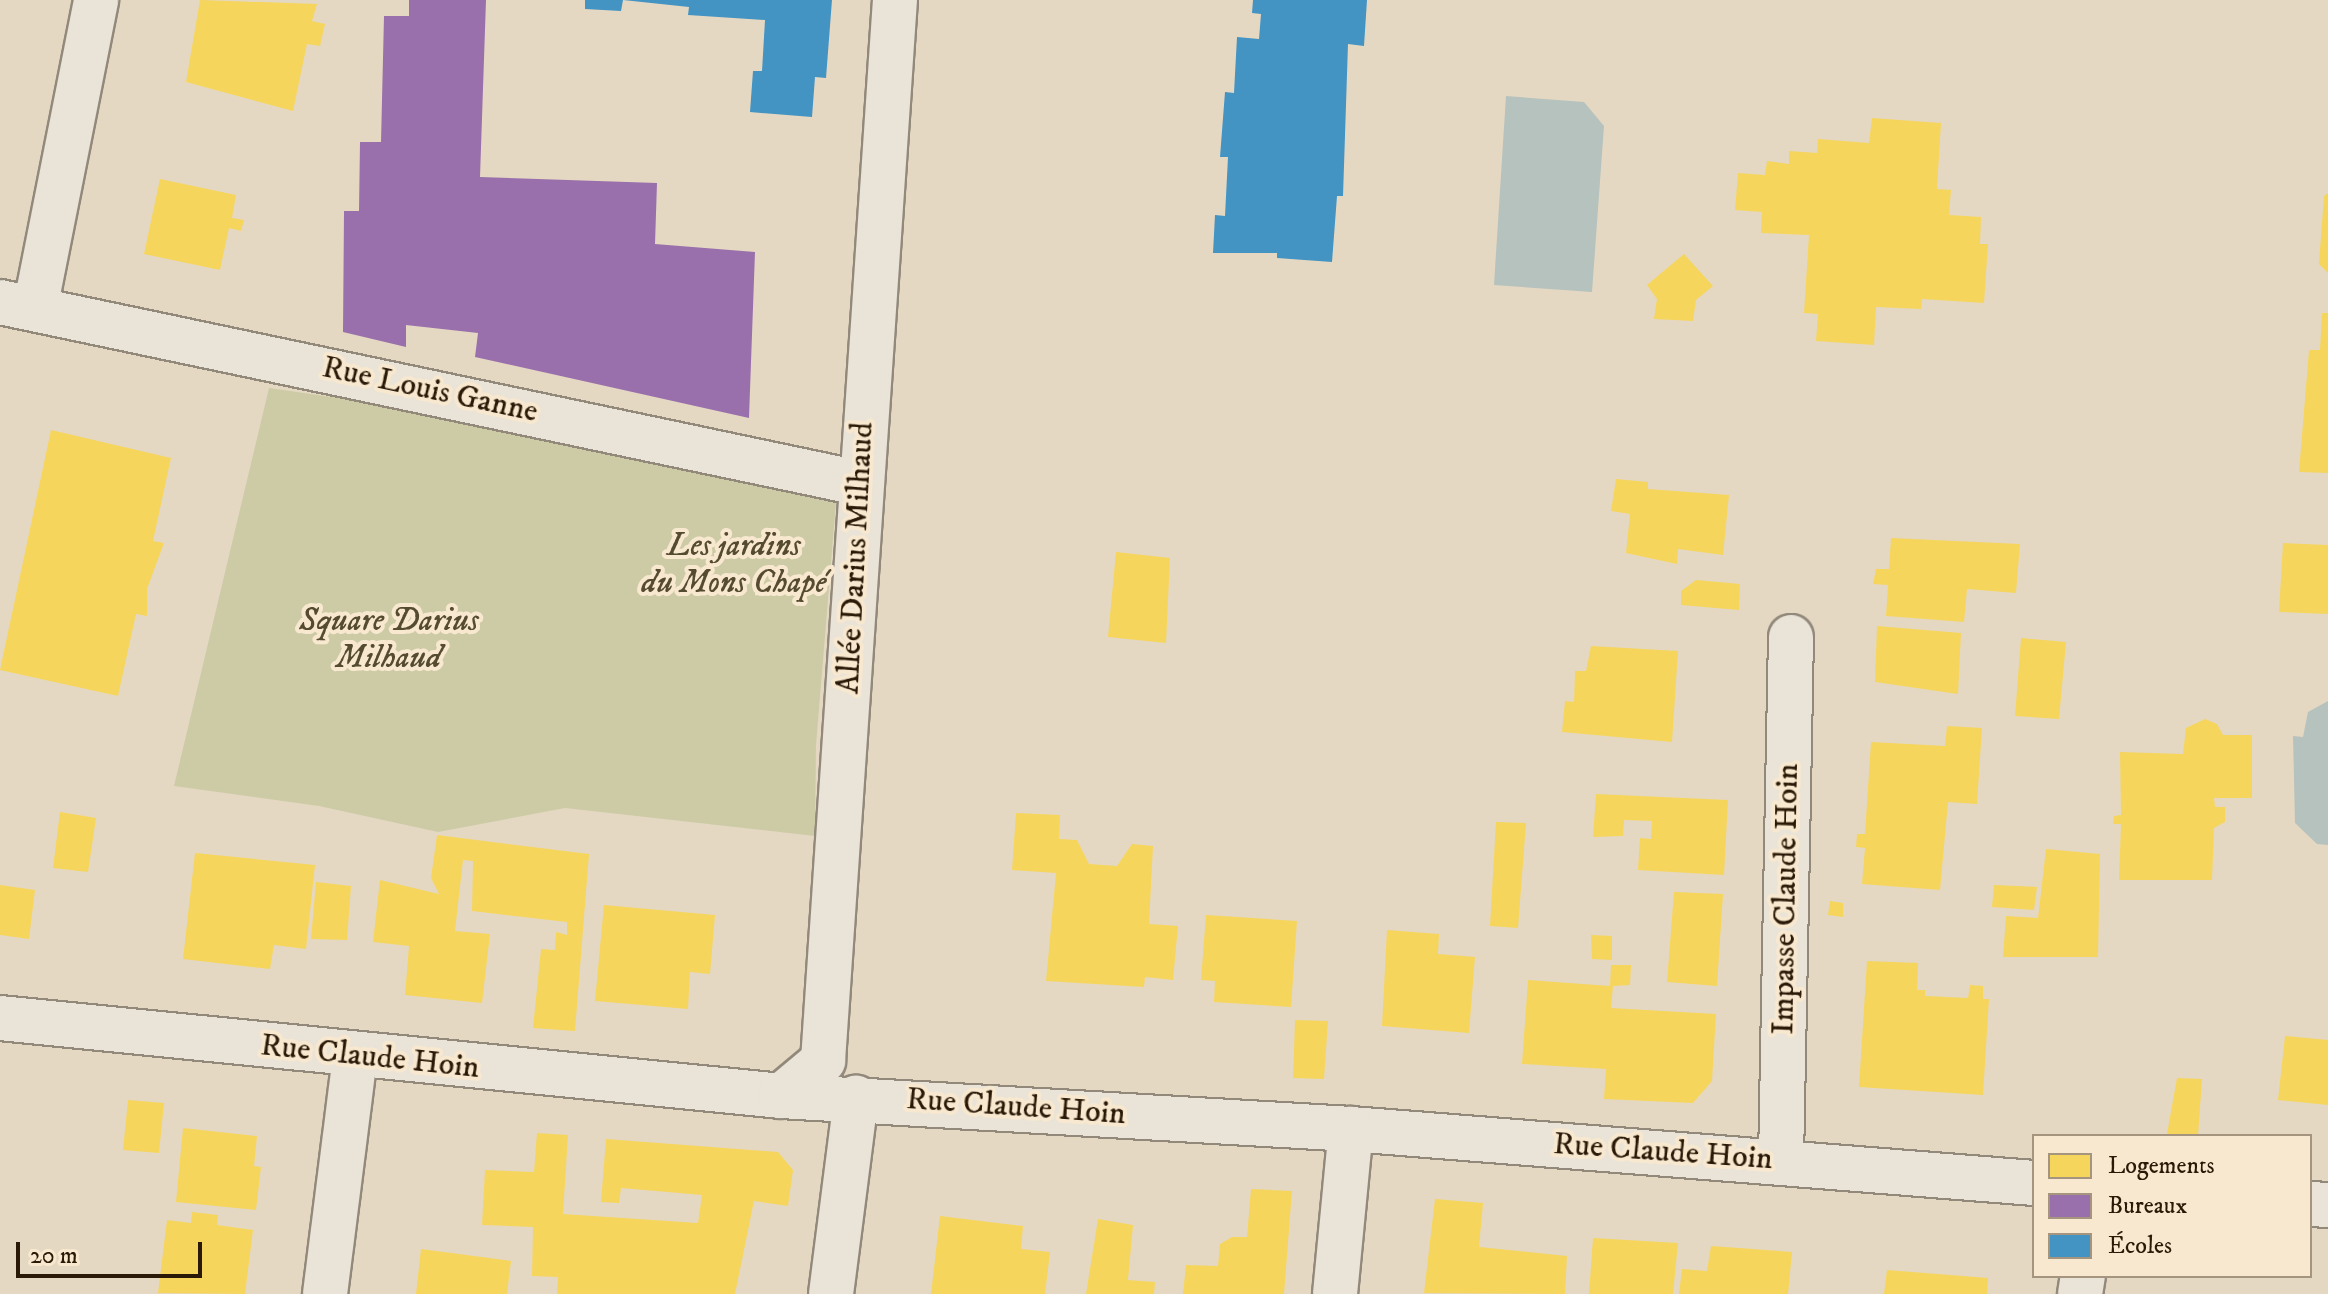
<!DOCTYPE html>
<html>
<head>
<meta charset="utf-8">
<style>
  body { margin:0 }
  #map { position:relative; width:2328px; height:1294px; overflow:hidden; background:#e4d8c3; font-family:"IM FELL DW Pica",serif }
  div>[style] { position:absolute }
  [style*='--x'] { left:calc(var(--x)*1px); top:calc(var(--y)*1px); width:calc(var(--w)*1px); rotate:calc(var(--a)*1deg) }
  .green>* { inset:0; background:#cdcba6 }
  .water>* { inset:0; background:#b6c2bd }
  .homes>* { inset:0; background:#f6d55c }
  .offices>* { inset:0; background:#9970ab }
  .schools>* { inset:0; background:#4393c3 }
  .roads { filter:drop-shadow(2px 0 #92897b) drop-shadow(-2px 0 #92897b) drop-shadow(0 2px #92897b) drop-shadow(0 -2px #92897b) }
  .minor>* { height:44px; margin:-22px; padding:0 22px; transform-origin:22px; border-radius:22px; background:#e9e3d8 }
  span { translate:-50% -50%; white-space:nowrap; text-align:center; line-height:1.15; -webkit-text-stroke:8px #f7e8cf; paint-order:stroke }
  .street-label { font-size:32px; color:#2a1907 }
  .park-label { font-size:32px; color:#554b30; font-style:italic }
  .legend { position:absolute; left:2032px; top:1134px; width:280px; height:144px; box-sizing:border-box; background:#f7e8cf; border:2px solid #a5957f; margin:0; padding:10px 14px; list-style:none; font-size:24px; color:#2a1907 }
  .legend li { display:flex; align-items:center; gap:16px; height:40px }
  .legend b { width:40px; border:2px solid #a5957f }
  .scale { position:absolute; left:16px; top:1242px; width:186px; height:36px; box-sizing:border-box; border:4px solid #2a1907; border-top:0; padding-left:10px; font-size:24px; line-height:28px; white-space:nowrap; color:#2a1907; -webkit-text-stroke:6px #f7e8cf; paint-order:stroke }
</style>
</head>
<body>
<div id="map">
  <div class="green">
    <div style="clip-path:polygon(269px 388px,583px 433px,837px 490px,816px 745px,815px 836px,565px 808px,438px 832px,319px 806px,174px 786px)"></div>
  </div>
  <div class="water">
    <div style="clip-path:polygon(1506px 96px,1584px 102px,1604px 126px,1592px 292px,1494px 285px)"></div>
    <div style="clip-path:polygon(2328px 701px,2328px 845px,2317px 844px,2295px 823px,2293px 736px,2303px 737px,2308px 712px)"></div>
  </div>
  <div class="homes">
    <div style="clip-path:polygon(200px 0,317px 4px,312px 21px,325px 24px,320px 46px,307px 44px,293px 111px,186px 82px)"></div>
    <div style="clip-path:polygon(1872px 118px,1941px 123px,1937px 189px,1951px 190px,1949px 215px,1981px 217px,1980px 244px,1988px 244px,1984px 303px,1922px 299px,1921px 309px,1876px 307px,1874px 345px,1816px 341px,1818px 314px,1804px 313px,1809px 235px,1761px 233px,1762px 212px,1735px 210px,1738px 173px,1765px 175px,1767px 161px,1789px 164px,1789px 151px,1817px 153px,1818px 139px,1869px 143px)"></div>
    <div style="clip-path:polygon(160px 179px,236px 195px,232px 218px,244px 220px,241px 231px,229px 228px,220px 270px,144px 254px)"></div>
    <div style="clip-path:polygon(2328px 193px,2328px 273px,2319px 264px,2324px 196px)"></div>
    <div style="clip-path:polygon(1684px 254px,1713px 286px,1696px 300px,1693px 321px,1654px 319px,1657px 299px,1647px 285px)"></div>
    <div style="clip-path:polygon(2322px 313px,2328px 313px,2328px 473px,2299px 472px,2309px 350px,2320px 350px)"></div>
    <div style="clip-path:polygon(51px 430px,171px 458px,153px 541px,164px 543px,147px 589px,147px 616px,136px 614px,118px 696px,0 670px)"></div>
    <div style="clip-path:polygon(1616px 479px,1648px 482px,1648px 489px,1729px 495px,1723px 555px,1678px 549px,1677px 564px,1626px 553px,1630px 514px,1611px 511px)"></div>
    <div style="clip-path:polygon(1891px 538px,2020px 544px,2016px 593px,1967px 589px,1964px 622px,1886px 616px,1888px 585px,1873px 584px,1876px 569px,1889px 569px)"></div>
    <div style="clip-path:polygon(2283px 543px,2328px 545px,2328px 614px,2279px 612px)"></div>
    <div style="clip-path:polygon(1116px 552px,1170px 558px,1166px 643px,1108px 637px)"></div>
    <div style="clip-path:polygon(1696px 580px,1740px 584px,1739px 610px,1681px 605px,1681px 591px)"></div>
    <div style="clip-path:polygon(1877px 626px,1961px 633px,1958px 694px,1875px 682px)"></div>
    <div style="clip-path:polygon(2021px 638px,2066px 642px,2059px 719px,2015px 716px)"></div>
    <div style="clip-path:polygon(1591px 646px,1678px 651px,1672px 742px,1562px 732px,1565px 701px,1574px 702px,1575px 671px,1586px 671px)"></div>
    <div style="clip-path:polygon(2205px 719px,2217px 724px,2223px 735px,2252px 735px,2252px 798px,2214px 798px,2215px 807px,2225px 807px,2225px 822px,2214px 828px,2212px 880px,2119px 880px,2121px 824px,2113px 824px,2114px 816px,2121px 815px,2120px 752px,2183px 754px,2186px 728px)"></div>
    <div style="clip-path:polygon(1947px 726px,1982px 728px,1977px 804px,1948px 802px,1940px 890px,1862px 884px,1865px 848px,1856px 847px,1857px 834px,1865px 834px,1871px 742px,1945px 746px)"></div>
    <div style="clip-path:polygon(1596px 794px,1728px 800px,1724px 875px,1638px 870px,1640px 838px,1651px 839px,1652px 821px,1624px 820px,1623px 836px,1593px 837px)"></div>
    <div style="clip-path:polygon(60px 812px,96px 818px,88px 872px,53px 868px)"></div>
    <div style="clip-path:polygon(1016px 813px,1060px 815px,1059px 839px,1077px 840px,1089px 864px,1117px 866px,1132px 844px,1153px 846px,1149px 924px,1178px 926px,1173px 980px,1145px 977px,1144px 987px,1046px 981px,1056px 873px,1012px 870px)"></div>
    <div style="clip-path:polygon(1496px 822px,1526px 823px,1518px 928px,1490px 926px)"></div>
    <div style="clip-path:polygon(437px 835px,589px 854px,575px 1031px,533px 1028px,541px 949px,555px 950px,556px 932px,567px 935px,567px 922px,472px 911px,473px 861px,463px 860px,455px 931px,490px 934px,482px 1003px,405px 995px,409px 946px,373px 942px,380px 880px,439px 894px,431px 878px)"></div>
    <div style="clip-path:polygon(2046px 849px,2100px 854px,2098px 957px,2003px 957px,2006px 916px,2038px 918px)"></div>
    <div style="clip-path:polygon(195px 853px,315px 865px,306px 949px,274px 945px,270px 969px,183px 959px)"></div>
    <div style="clip-path:polygon(316px 882px,351px 886px,347px 940px,311px 939px)"></div>
    <div style="clip-path:polygon(0 885px,35px 890px,29px 939px,0 935px)"></div>
    <div style="clip-path:polygon(1994px 885px,2037px 887px,2034px 910px,1992px 907px)"></div>
    <div style="clip-path:polygon(1674px 892px,1723px 894px,1717px 986px,1667px 982px)"></div>
    <div style="clip-path:polygon(1830px 901px,1843px 903px,1843px 917px,1828px 915px)"></div>
    <div style="clip-path:polygon(604px 905px,715px 915px,710px 974px,690px 972px,688px 1009px,595px 1001px)"></div>
    <div style="clip-path:polygon(1206px 915px,1297px 921px,1291px 1007px,1214px 1002px,1215px 981px,1201px 980px)"></div>
    <div style="clip-path:polygon(1387px 930px,1439px 934px,1438px 954px,1475px 957px,1469px 1033px,1382px 1026px)"></div>
    <div style="clip-path:polygon(1591px 935px,1612px 936px,1612px 960px,1592px 959px)"></div>
    <div style="clip-path:polygon(1867px 961px,1918px 963px,1917px 990px,1925px 990px,1925px 996px,1968px 998px,1970px 985px,1983px 986px,1983px 999px,1989px 999px,1983px 1095px,1859px 1087px)"></div>
    <div style="clip-path:polygon(1611px 965px,1631px 965px,1630px 985px,1613px 986px,1611px 1008px,1716px 1014px,1712px 1081px,1693px 1103px,1604px 1099px,1606px 1069px,1522px 1064px,1528px 980px,1610px 986px)"></div>
    <div style="clip-path:polygon(1295px 1020px,1328px 1021px,1324px 1079px,1293px 1078px)"></div>
    <div style="clip-path:polygon(2285px 1036px,2328px 1040px,2328px 1105px,2278px 1100px)"></div>
    <div style="clip-path:polygon(2177px 1078px,2202px 1079px,2198px 1136px,2167px 1134px)"></div>
    <div style="clip-path:polygon(128px 1100px,164px 1103px,159px 1153px,123px 1150px)"></div>
    <div style="clip-path:polygon(183px 1128px,257px 1136px,254px 1166px,261px 1167px,256px 1210px,176px 1202px)"></div>
    <div style="clip-path:polygon(537px 1133px,568px 1135px,563px 1214px,698px 1223px,702px 1195px,621px 1188px,619px 1203px,601px 1202px,606px 1139px,778px 1152px,793px 1170px,788px 1206px,754px 1201px,735px 1294px,557px 1294px,558px 1277px,532px 1276px,533px 1227px,482px 1225px,485px 1170px,534px 1172px)"></div>
    <div style="clip-path:polygon(1251px 1189px,1292px 1191px,1284px 1294px,1183px 1294px,1186px 1265px,1218px 1266px,1220px 1244px,1232px 1237px,1247px 1237px)"></div>
    <div style="clip-path:polygon(1435px 1199px,1483px 1203px,1479px 1247px,1567px 1256px,1565px 1294px,1424px 1293px)"></div>
    <div style="clip-path:polygon(192px 1212px,218px 1215px,217px 1225px,253px 1230px,245px 1294px,158px 1293px,167px 1220px,191px 1223px)"></div>
    <div style="clip-path:polygon(940px 1216px,1023px 1226px,1021px 1249px,1050px 1252px,1045px 1294px,931px 1294px)"></div>
    <div style="clip-path:polygon(1098px 1219px,1133px 1225px,1128px 1280px,1155px 1282px,1154px 1294px,1086px 1294px)"></div>
    <div style="clip-path:polygon(1593px 1238px,1678px 1243px,1673px 1294px,1589px 1294px)"></div>
    <div style="clip-path:polygon(1711px 1246px,1792px 1252px,1788px 1294px,1679px 1294px,1682px 1269px,1707px 1271px)"></div>
    <div style="clip-path:polygon(421px 1249px,511px 1261px,507px 1294px,416px 1294px)"></div>
    <div style="clip-path:polygon(1887px 1270px,1988px 1278px,1987px 1294px,1884px 1294px)"></div>
  </div>
  <div class="offices">
    <div style="clip-path:polygon(409px 0,486px 0,480px 177px,657px 183px,655px 244px,755px 252px,749px 418px,475px 357px,478px 333px,406px 325px,406px 347px,343px 332px,344px 211px,359px 211px,360px 142px,381px 142px,384px 16px,409px 16px)"></div>
  </div>
  <div class="schools">
    <div style="clip-path:polygon(585px 0,623px 0,621px 11px,585px 9px)"></div>
    <div style="clip-path:polygon(623px 0,832px 0,826px 78px,815px 77px,812px 117px,750px 112px,753px 71px,762px 71px,765px 20px,688px 15px,689px 7px)"></div>
    <div style="clip-path:polygon(1253px 0,1367px 0,1364px 46px,1348px 44px,1343px 196px,1337px 196px,1332px 262px,1277px 258px,1277px 253px,1213px 253px,1215px 215px,1225px 216px,1228px 157px,1220px 157px,1225px 92px,1234px 93px,1237px 37px,1259px 39px,1261px 14px,1252px 13px)"></div>
  </div>
  <div class="roads">
    <div class="minor">
      <div style="--x:0;--y:302;--w:878;--a:11.9"></div>
      <div style="--x:35;--y:309;--w:315;--a:-78.8"></div>
      <div style="--x:0;--y:1018;--w:785;--a:5.7"></div>
      <div style="--x:781;--y:1096;--w:571;--a:3.31"></div>
      <div style="--x:1351;--y:1129;--w:685;--a:4.52"></div>
      <div style="--x:781;--y:1096;--w:55;--a:-39.8"></div>
      <div style="--x:823;--y:1061;--w:1063;--a:-86.12"></div>
      <div style="--x:1781;--y:1161;--w:524;--a:-88.91"></div>
      <div style="--x:2310;--y:1204;--w:18;--a:3"></div>
      <div style="--x:325;--y:1294;--w:240;--a:-82.8"></div>
      <div style="--x:831;--y:1294;--w:198;--a:-82.7"></div>
      <div style="--x:1335;--y:1294;--w:166;--a:-84.5"></div>
      <div style="--x:2080;--y:1294;--w:18;--a:-81"></div>
    </div>
  </div>
  <div class="street-label">
    <span style="left:430px;top:390px;rotate:12deg">Rue Louis Ganne</span>
    <span style="left:856px;top:558px;rotate:-87deg">Allée Darius Milhaud</span>
    <span style="left:1786px;top:899px;rotate:-89deg">Impasse Claude Hoin</span>
    <span style="left:370px;top:1057px;rotate:6deg">Rue Claude Hoin</span>
    <span style="left:1016px;top:1107px;rotate:4deg">Rue Claude Hoin</span>
    <span style="left:1663px;top:1152px;rotate:4deg">Rue Claude Hoin</span>
  </div>
  <div class="park-label">
    <span style="left:734px;top:565px">Les jardins<br>du Mons Chapé</span>
    <span style="left:389px;top:640px">Square Darius<br>Milhaud</span>
  </div>
  <ul class="legend">
  <li><b style="height:22px;background:#f6d55c"></b>Logements</li>
  <li><b style="height:22px;background:#9970ab"></b>Bureaux</li>
  <li><b style="height:22px;background:#4393c3"></b>Écoles</li>
  </ul>
  <div class="scale">20 m</div>
</div>
</body>
</html>
